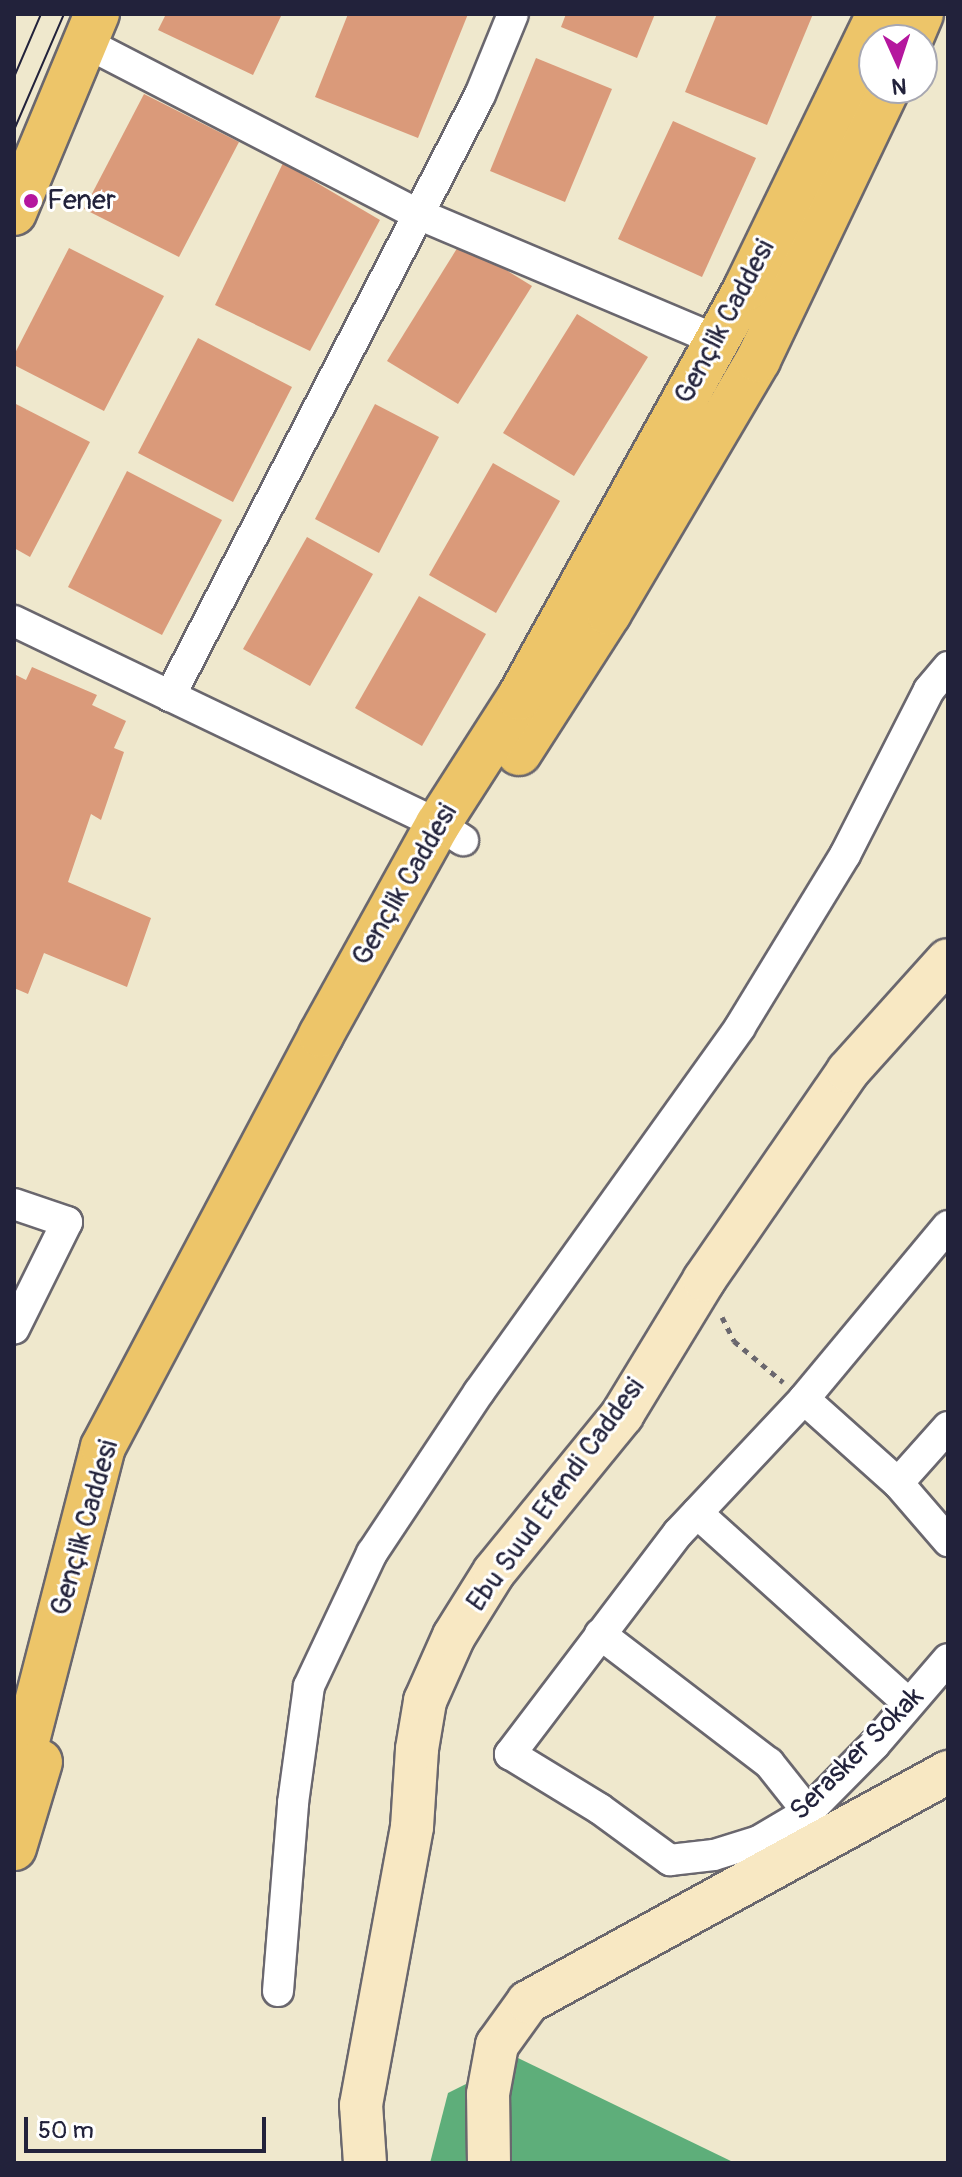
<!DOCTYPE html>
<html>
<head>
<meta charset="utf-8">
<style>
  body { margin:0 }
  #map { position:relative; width:962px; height:2177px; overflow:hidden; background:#efe8cd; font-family:Pangolin,sans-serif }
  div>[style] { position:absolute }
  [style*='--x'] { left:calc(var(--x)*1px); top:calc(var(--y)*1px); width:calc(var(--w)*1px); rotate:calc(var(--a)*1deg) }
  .forest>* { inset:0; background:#5eae7a }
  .building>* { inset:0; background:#da9a7a }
  .path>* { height:5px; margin-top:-2.5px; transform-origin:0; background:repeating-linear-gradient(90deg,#6a676e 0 6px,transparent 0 12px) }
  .roads { filter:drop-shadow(2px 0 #6a676e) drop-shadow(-2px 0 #6a676e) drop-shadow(0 2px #6a676e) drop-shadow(0 -2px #6a676e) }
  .street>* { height:30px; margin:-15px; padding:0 15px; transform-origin:15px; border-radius:15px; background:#fff }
  .secondary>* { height:42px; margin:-21px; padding:0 21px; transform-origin:21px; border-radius:21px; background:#f8e8c3 }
  .primary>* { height:44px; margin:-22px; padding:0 22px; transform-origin:22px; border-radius:22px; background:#edc569 }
  .tram>* { height:2px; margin:-1px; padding:0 1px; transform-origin:1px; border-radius:1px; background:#22223b }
  .dots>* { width:22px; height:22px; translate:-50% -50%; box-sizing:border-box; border:4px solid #fff; border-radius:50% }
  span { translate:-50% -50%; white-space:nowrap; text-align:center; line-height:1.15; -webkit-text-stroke:6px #fff; paint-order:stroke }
  .poi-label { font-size:28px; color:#22223b }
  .left { translate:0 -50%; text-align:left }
  .street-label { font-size:28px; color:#22223b }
  .frame { position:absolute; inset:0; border:16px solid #22223b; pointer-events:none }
  .north { position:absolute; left:858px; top:24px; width:80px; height:80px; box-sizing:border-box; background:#fff; border:2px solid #a7a7b1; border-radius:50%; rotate:177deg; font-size:22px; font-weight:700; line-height:32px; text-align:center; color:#22223b }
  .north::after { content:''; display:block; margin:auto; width:28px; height:36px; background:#b5179e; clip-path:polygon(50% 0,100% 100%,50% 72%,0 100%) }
  .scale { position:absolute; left:24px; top:2117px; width:242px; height:36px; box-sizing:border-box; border:4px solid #22223b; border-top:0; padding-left:10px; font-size:24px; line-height:28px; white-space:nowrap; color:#22223b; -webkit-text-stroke:6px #fff; paint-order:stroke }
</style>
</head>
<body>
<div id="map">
  <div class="forest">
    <div style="clip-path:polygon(518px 2058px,735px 2163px,430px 2163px,448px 2093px)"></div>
  </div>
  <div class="building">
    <div style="clip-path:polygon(166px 14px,282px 14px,253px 75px,158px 30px)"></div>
    <div style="clip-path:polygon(348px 14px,468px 14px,418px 138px,315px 97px)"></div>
    <div style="clip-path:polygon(566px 14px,655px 14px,637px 58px,561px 27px)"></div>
    <div style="clip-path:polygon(717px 14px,813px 14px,767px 125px,685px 92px)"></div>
    <div style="clip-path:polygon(536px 58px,612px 89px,565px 202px,490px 171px)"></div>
    <div style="clip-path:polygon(144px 94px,239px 142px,179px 257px,84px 209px)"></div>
    <div style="clip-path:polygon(673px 121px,756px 158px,702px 277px,618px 239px)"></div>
    <div style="clip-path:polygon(283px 163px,380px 220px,310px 351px,215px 305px)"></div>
    <div style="clip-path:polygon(461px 242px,532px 286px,458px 404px,387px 361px)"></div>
    <div style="clip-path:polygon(69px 248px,164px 296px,104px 411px,14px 365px,14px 355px)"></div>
    <div style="clip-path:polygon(577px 314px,648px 357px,574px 476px,503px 433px)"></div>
    <div style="clip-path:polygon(198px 338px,292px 387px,233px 502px,138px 453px)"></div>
    <div style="clip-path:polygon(14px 403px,90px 442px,30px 557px,14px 548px)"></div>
    <div style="clip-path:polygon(375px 404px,439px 437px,379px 553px,315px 519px)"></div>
    <div style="clip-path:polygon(493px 463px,560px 501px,496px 613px,429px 575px)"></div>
    <div style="clip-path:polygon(127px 471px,222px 520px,162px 635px,68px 587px)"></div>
    <div style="clip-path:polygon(307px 537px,373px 574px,310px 686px,243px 649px)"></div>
    <div style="clip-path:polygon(419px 596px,486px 634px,422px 746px,355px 708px)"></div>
    <div style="clip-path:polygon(32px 667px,97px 695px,92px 705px,126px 721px,114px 748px,124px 752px,101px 820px,91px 814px,68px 882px,151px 918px,127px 987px,44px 953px,28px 994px,14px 988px,14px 674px,26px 680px)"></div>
  </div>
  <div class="path">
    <div style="--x:722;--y:1317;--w:27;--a:63"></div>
    <div style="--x:734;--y:1341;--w:64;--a:39.9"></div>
  </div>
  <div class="roads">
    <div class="street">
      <div style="--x:86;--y:43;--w:373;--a:27.3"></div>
      <div style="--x:418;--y:214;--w:324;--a:22.9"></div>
      <div style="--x:14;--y:621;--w:470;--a:25.6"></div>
      <div style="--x:438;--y:824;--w:30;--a:33"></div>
      <div style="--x:170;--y:696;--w:676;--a:-62.72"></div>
      <div style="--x:480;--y:95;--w:87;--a:-67.8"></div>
      <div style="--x:14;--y:1204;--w:56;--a:18.8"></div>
      <div style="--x:67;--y:1222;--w:119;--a:116.4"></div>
      <div style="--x:948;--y:1226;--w:225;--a:129.8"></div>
      <div style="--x:804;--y:1399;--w:184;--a:133.2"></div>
      <div style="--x:678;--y:1533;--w:278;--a:127.2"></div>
      <div style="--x:510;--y:1754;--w:105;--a:31.4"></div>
      <div style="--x:600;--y:1809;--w:87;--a:36.1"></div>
      <div style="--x:670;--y:1860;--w:44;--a:-6.5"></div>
      <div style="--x:714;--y:1855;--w:47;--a:-17.3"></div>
      <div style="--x:759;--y:1841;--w:57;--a:-30.6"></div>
      <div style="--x:808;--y:1812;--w:95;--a:-45.4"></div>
      <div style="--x:875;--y:1744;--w:112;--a:-49.3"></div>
      <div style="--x:804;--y:1399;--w:126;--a:41.8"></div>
      <div style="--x:898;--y:1483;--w:77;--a:49.2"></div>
      <div style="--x:898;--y:1483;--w:75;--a:-48.2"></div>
      <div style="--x:697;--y:1513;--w:285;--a:42"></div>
      <div style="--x:600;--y:1634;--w:213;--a:37.4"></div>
      <div style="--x:769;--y:1763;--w:63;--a:51.5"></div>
      <div style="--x:278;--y:1991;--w:189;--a:-85.4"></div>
      <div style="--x:293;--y:1803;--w:118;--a:-82.2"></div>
      <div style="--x:309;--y:1686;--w:147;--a:-64.7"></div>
      <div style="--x:372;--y:1553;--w:193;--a:-56.4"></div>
      <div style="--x:479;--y:1392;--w:449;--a:-54.4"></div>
      <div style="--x:740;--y:1027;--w:202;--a:-58.6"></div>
      <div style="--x:845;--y:855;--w:185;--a:-63"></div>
      <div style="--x:929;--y:690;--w:30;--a:-50"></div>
    </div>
    <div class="secondary">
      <div style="--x:365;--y:2163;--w:58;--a:-93.9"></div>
      <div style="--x:361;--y:2105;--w:283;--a:-79.6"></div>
      <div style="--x:412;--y:1827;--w:78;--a:-86.3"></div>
      <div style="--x:417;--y:1749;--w:49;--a:-80.5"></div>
      <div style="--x:425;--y:1701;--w:71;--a:-66"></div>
      <div style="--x:454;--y:1636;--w:75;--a:-58"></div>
      <div style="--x:494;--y:1572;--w:203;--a:-50.8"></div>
      <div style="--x:622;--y:1415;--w:158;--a:-58.7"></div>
      <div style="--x:704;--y:1280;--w:254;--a:-55.4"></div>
      <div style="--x:848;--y:1071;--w:149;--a:-48"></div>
      <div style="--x:489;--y:2163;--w:69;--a:-90.8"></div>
      <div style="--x:488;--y:2094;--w:50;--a:-79.6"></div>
      <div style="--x:497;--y:2045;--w:53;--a:-54.2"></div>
      <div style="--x:528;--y:2002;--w:479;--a:-28.7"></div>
    </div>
    <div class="primary">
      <div style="--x:910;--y:40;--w:28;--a:-67"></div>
      <div style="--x:14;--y:213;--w:216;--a:-67.4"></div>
      <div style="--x:519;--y:753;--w:166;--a:-57.3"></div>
      <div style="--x:609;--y:613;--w:294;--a:-59.5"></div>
      <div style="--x:758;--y:360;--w:301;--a:-64.5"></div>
      <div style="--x:14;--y:1791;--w:355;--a:-75.5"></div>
      <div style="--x:103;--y:1447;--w:466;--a:-62.1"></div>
      <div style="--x:321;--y:1035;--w:241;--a:-61"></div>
      <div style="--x:438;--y:824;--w:150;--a:-57.3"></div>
      <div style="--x:519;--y:698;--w:469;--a:-61"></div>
      <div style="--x:746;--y:288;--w:305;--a:-64.1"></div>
      <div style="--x:14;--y:1848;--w:90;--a:-73.2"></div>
    </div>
  </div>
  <div class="tram">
    <div style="--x:14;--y:77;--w:69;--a:-66.8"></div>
    <div style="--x:14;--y:130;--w:126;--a:-66.7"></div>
  </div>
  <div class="dots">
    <div style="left:31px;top:201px;background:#b5179e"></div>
  </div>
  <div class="poi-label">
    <span class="left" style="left:47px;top:201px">Fener</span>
  </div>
  <div class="street-label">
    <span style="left:725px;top:322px;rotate:-62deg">Gençlik Caddesi</span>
    <span style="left:405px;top:885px;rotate:-60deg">Gençlik Caddesi</span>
    <span style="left:556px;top:1495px;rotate:-54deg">Ebu Suud Efendi Caddesi</span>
    <span style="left:85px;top:1528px;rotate:-74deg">Gençlik Caddesi</span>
    <span style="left:857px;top:1754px;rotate:-45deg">Serasker Sokak</span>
  </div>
  <div class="frame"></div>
  <div class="north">N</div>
  <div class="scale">50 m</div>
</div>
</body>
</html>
